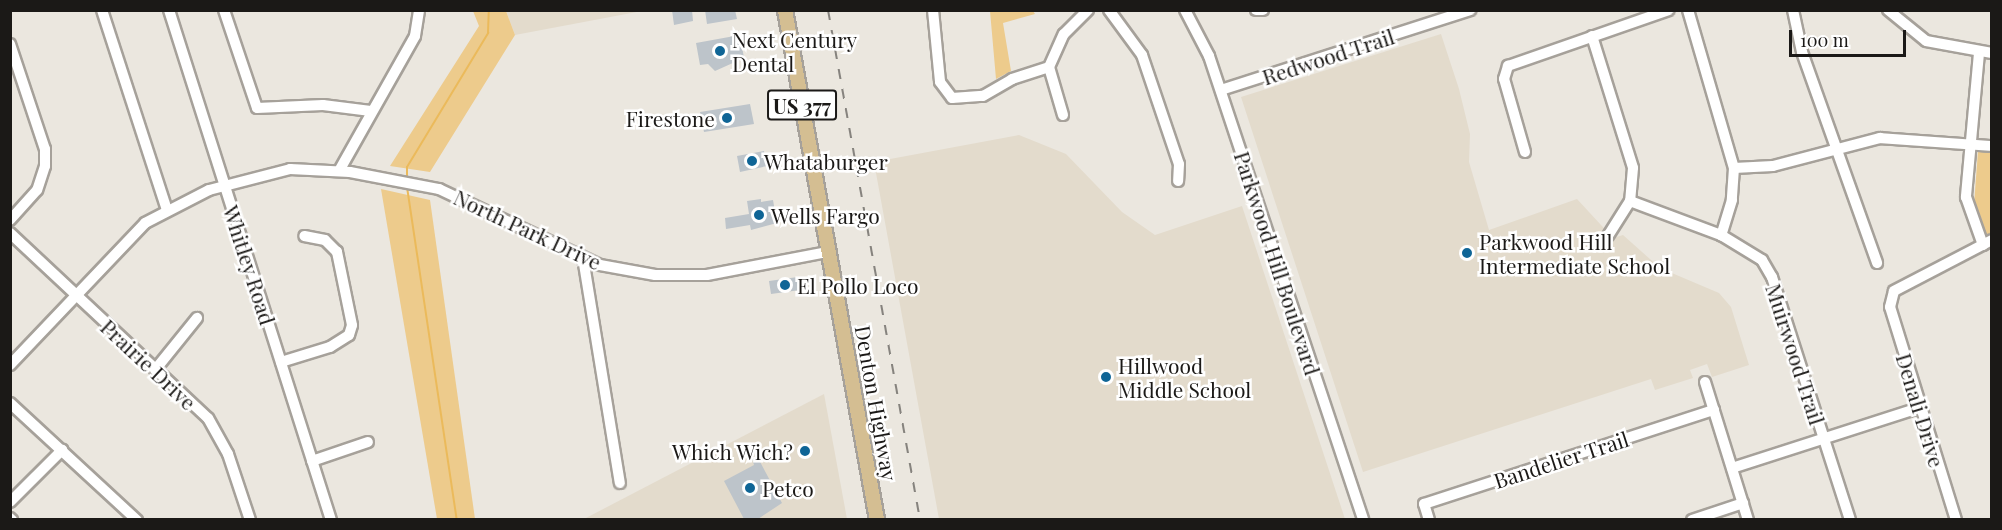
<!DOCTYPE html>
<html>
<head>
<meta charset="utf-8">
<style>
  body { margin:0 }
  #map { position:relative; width:2002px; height:530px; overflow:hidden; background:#ebe7df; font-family:"Playfair Display",serif }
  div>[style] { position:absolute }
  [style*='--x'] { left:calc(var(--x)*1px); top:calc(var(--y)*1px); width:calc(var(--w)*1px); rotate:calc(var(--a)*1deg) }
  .built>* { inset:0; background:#e3dbcc }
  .green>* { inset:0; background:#edcb8c }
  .stream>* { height:2px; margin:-1px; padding:0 1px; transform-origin:1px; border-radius:1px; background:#ebba5b }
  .building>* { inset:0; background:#bdc4ca }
  .roads { filter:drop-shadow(2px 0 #a6a19a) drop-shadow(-2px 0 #a6a19a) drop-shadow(0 2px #a6a19a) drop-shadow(0 -2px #a6a19a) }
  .minor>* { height:10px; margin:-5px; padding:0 5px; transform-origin:5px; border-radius:5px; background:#fff }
  .major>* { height:14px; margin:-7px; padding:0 7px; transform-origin:7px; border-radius:7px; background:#d4be92 }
  .rail>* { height:2px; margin-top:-1px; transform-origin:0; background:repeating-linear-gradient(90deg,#86837e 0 10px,transparent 0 20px) }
  .dots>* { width:16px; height:16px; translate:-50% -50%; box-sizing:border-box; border:3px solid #fff; border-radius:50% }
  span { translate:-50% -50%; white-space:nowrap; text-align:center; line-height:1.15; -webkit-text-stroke:5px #fff; paint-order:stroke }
  .shield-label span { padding:2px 4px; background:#fff; border:2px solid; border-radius:4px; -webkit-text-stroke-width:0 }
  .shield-label { font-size:20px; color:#1b1917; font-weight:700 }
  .poi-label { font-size:21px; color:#1b1917 }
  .left { translate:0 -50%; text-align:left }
  .right { translate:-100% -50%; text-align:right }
  .street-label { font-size:21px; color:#1b1917 }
  .frame { position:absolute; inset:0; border:12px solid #1b1917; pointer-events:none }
  .scale { position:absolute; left:1789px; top:30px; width:117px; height:27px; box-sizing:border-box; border:3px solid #1b1917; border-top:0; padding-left:8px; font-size:18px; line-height:21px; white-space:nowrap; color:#1b1917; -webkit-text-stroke:4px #fff; paint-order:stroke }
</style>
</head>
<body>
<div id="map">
  <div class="built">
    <div style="clip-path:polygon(506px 11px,642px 11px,515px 35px)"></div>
    <div style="clip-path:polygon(1441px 34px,1459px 89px,1470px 134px,1469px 162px,1489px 230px,1577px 199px,1613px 238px,1623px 235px,1660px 268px,1719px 293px,1731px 307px,1749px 365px,1712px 377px,1707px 364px,1690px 370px,1693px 378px,1655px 390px,1651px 379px,1363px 472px,1241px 97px)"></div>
    <div style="clip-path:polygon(1019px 135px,1066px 154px,1122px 212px,1155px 235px,1242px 206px,1345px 519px,939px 519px,874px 162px)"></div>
    <div style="clip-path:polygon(824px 394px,847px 519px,584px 519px)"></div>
  </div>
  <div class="green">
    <div style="clip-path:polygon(473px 11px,506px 11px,515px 35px,430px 172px,390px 166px,479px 26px)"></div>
    <div style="clip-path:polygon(990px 11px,1033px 11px,1035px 14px,1003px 23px,1011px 71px,996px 79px)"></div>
    <div style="clip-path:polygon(1978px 151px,1991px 151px,1991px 234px,1987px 236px,1974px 205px)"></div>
    <div style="clip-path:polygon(381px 189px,430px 200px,475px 519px,437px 519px)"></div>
  </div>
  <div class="stream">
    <div style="--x:407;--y:178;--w:11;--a:-90"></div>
    <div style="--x:407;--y:167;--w:157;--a:-58.8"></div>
    <div style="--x:488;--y:33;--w:23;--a:-88"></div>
    <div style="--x:407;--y:187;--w:337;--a:81.5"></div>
  </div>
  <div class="building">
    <div style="clip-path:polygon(672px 10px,692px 10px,693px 21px,674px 25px)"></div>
    <div style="clip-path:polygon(705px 10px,735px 10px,737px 19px,707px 24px)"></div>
    <div style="clip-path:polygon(740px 35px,744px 58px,715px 71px,708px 64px,700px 65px,696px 43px)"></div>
    <div style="clip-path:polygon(750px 104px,754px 124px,704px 132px,700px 112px)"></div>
    <div style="clip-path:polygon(764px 151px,767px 166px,740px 172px,737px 156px)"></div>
    <div style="clip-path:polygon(761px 199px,761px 202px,773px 200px,777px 223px,751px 230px,750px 225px,726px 229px,725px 218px,749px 214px,747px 201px)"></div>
    <div style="clip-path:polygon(798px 277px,800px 290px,771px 294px,769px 281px)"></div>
    <div style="clip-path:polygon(757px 456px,782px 503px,758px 519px,744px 519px,724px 481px,754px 465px,752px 459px)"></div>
  </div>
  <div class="roads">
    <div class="minor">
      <div style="--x:102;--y:10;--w:210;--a:72"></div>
      <div style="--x:169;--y:10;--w:535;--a:72.38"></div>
      <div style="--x:224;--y:10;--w:103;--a:71.4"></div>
      <div style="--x:257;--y:108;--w:66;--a:-2.6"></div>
      <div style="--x:323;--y:105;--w:48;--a:7.1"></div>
      <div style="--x:933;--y:10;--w:72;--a:84.4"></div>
      <div style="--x:940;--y:82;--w:20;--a:53"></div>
      <div style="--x:952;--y:98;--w:31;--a:-4"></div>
      <div style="--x:983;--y:96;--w:34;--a:-30"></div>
      <div style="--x:1012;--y:79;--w:39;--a:-18"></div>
      <div style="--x:1109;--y:10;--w:56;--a:53.7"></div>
      <div style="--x:1142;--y:55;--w:115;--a:71.3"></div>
      <div style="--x:1179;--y:164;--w:17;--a:93"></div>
      <div style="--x:1185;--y:10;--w:52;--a:62.4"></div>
      <div style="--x:1209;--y:56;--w:489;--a:71.6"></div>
      <div style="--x:1256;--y:10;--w:7;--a:0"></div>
      <div style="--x:1688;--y:10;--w:165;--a:73.8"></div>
      <div style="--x:1734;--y:168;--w:32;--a:94"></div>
      <div style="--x:1732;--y:200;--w:37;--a:107"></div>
      <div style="--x:1793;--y:10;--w:43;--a:77.9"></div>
      <div style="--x:1802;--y:52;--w:224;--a:70.4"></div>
      <div style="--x:1888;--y:10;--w:49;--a:39.2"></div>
      <div style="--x:1926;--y:41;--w:67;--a:10.3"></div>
      <div style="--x:1592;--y:36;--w:138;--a:72.7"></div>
      <div style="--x:1633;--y:168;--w:33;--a:95"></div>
      <div style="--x:1630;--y:201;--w:41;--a:122.2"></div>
      <div style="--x:10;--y:44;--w:111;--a:71.6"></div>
      <div style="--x:45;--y:149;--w:17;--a:90"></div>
      <div style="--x:45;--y:166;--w:25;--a:108"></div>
      <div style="--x:37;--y:190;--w:40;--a:132"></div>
      <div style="--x:1979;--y:53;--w:145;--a:95.2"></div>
      <div style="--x:1966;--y:197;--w:51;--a:70.5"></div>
      <div style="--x:1221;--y:90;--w:262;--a:-17.8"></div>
      <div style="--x:1063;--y:115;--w:50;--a:-106.3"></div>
      <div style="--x:1049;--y:67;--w:36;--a:-66"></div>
      <div style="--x:1064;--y:34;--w:34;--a:-45"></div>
      <div style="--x:1525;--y:152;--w:76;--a:-106"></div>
      <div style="--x:1504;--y:79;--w:14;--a:-73"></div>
      <div style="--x:1508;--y:66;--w:170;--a:-19.2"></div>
      <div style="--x:1734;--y:168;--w:39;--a:-3"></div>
      <div style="--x:1773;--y:166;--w:111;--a:-14.7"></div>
      <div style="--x:1880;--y:138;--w:112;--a:4.1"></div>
      <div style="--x:339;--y:171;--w:155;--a:-60.6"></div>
      <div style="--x:415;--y:36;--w:26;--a:-81"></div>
      <div style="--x:1630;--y:201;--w:97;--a:20.5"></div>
      <div style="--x:1721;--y:235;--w:48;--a:31.4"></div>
      <div style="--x:1762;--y:260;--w:20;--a:60"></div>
      <div style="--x:1772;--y:277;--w:255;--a:72.2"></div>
      <div style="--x:10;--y:233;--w:271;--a:43.1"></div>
      <div style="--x:208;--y:418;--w:41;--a:60.9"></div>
      <div style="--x:228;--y:454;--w:70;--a:71.6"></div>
      <div style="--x:583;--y:258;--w:228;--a:80.7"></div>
      <div style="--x:281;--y:362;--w:51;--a:-17"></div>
      <div style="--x:330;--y:347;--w:22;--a:-32"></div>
      <div style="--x:349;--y:335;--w:10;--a:-73"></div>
      <div style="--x:352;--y:325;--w:75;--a:-101.6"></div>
      <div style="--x:337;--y:252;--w:17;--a:-135"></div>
      <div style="--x:325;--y:240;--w:21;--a:-169"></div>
      <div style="--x:10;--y:365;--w:196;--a:-46.4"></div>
      <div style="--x:145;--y:223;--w:72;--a:-27.3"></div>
      <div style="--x:209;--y:190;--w:84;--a:-14.5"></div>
      <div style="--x:290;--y:169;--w:60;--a:2.9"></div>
      <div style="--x:350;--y:172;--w:91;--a:10.8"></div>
      <div style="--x:439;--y:189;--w:178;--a:25.3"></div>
      <div style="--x:600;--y:265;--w:56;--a:10.3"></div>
      <div style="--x:655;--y:275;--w:52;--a:0"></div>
      <div style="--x:707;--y:275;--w:123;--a:-10.8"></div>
      <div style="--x:155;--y:370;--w:67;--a:-51.1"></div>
      <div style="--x:1705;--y:382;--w:145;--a:72.7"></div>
      <div style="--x:10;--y:403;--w:173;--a:42.7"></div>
      <div style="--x:312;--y:461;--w:59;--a:-18.7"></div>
      <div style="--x:1732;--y:468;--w:196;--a:-17.8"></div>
      <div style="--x:10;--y:502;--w:74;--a:-45"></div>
      <div style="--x:10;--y:518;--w:3;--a:45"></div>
      <div style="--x:1429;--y:520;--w:17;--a:-107"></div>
      <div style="--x:1424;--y:504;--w:305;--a:-18"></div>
      <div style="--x:1692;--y:520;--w:54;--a:-18.4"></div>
      <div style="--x:1956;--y:520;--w:223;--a:-107.2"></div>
      <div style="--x:1890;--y:307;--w:16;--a:-76"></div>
      <div style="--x:1894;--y:291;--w:110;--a:-27.5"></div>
    </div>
    <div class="major">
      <div style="--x:785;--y:10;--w:518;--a:79.77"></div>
    </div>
  </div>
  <div class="rail">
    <div style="--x:828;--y:10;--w:518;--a:79.77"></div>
  </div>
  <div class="dots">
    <div style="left:720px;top:51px;background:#0f6596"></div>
    <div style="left:727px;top:118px;background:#0f6596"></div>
    <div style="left:752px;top:161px;background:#0f6596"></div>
    <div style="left:759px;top:215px;background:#0f6596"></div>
    <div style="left:1467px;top:253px;background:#0f6596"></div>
    <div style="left:785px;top:285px;background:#0f6596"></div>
    <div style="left:1106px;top:377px;background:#0f6596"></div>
    <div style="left:805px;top:451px;background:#0f6596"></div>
    <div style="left:750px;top:488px;background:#0f6596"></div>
  </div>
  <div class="shield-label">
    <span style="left:802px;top:105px">US 377</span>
  </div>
  <div class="poi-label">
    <span class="left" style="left:732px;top:51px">Next Century<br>Dental</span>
    <span class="right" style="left:715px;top:118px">Firestone</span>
    <span class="left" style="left:764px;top:161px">Whataburger</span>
    <span class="left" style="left:771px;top:215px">Wells Fargo</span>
    <span class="left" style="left:1479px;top:253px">Parkwood Hill<br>Intermediate School</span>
    <span class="left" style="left:797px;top:285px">El Pollo Loco</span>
    <span class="left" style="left:1118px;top:377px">Hillwood<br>Middle School</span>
    <span class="right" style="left:793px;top:451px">Which Wich?</span>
    <span class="left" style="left:762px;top:488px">Petco</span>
  </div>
  <div class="street-label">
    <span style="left:1328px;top:56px;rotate:-18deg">Redwood Trail</span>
    <span style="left:528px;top:229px;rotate:25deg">North Park Drive</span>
    <span style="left:1278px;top:263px;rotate:72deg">Parkwood Hill Boulevard</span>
    <span style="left:250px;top:265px;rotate:72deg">Whitley Road</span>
    <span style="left:1796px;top:354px;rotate:72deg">Muirwood Trail</span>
    <span style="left:149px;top:364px;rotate:43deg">Prairie Drive</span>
    <span style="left:877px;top:403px;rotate:80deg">Denton Highway</span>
    <span style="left:1921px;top:410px;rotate:73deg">Denali Drive</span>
    <span style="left:1561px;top:459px;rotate:-18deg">Bandelier Trail</span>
  </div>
  <div class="frame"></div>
  <div class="scale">100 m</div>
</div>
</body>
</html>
